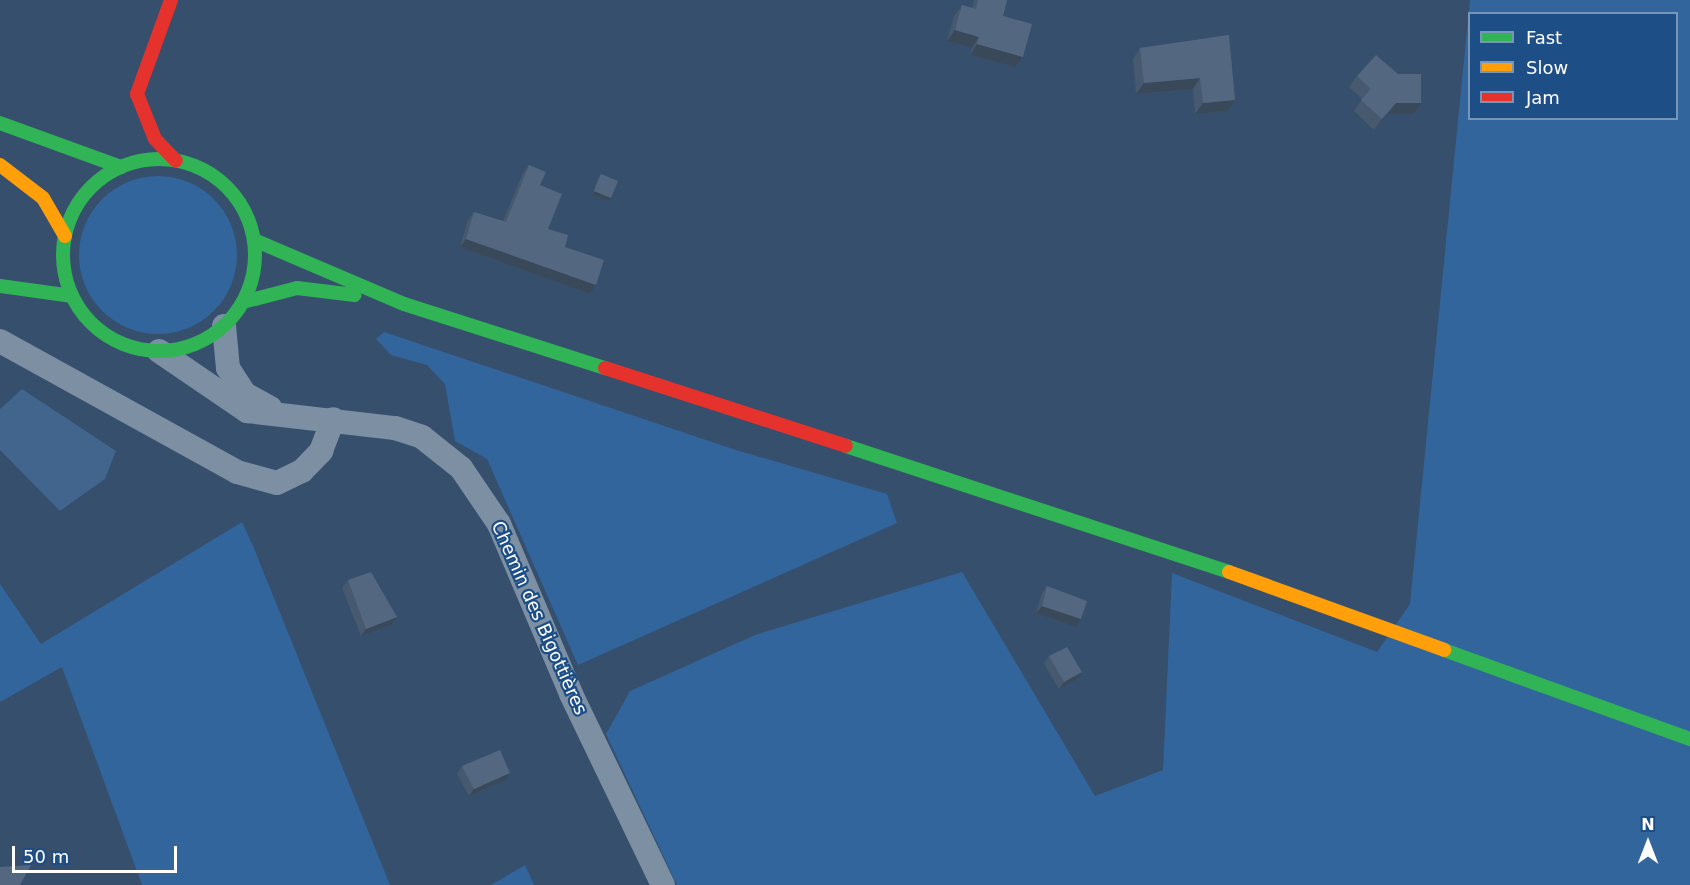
<!DOCTYPE html>
<html>
<head>
<meta charset="utf-8">
<style>
  body { margin:0 }
  #map { position:relative; width:1690px; height:885px; overflow:hidden; background:#354f6d; font-family:"DejaVu Sans",sans-serif }
  div>[style] { position:absolute }
  [style*='--x'] { left:calc(var(--x)*1px); top:calc(var(--y)*1px); width:calc(var(--w)*1px); rotate:calc(var(--a)*1deg) }
  .green>* { inset:0; background:#31659c }
  .round { border-radius:50% }
  .water>* { inset:0; background:#41658c }
  .street>* { height:24px; margin:-12px; padding:0 12px; transform-origin:12px; border-radius:12px; background:#7c8fa3 }
  .fast>* { height:14px; margin:-7px; padding:0 7px; transform-origin:7px; border-radius:7px; background:#30b455 }
  .fast>.ring { margin:-7px; padding:0; box-sizing:content-box; background:none; border:14px solid #30b455; border-radius:50% }
  .slow>* { height:14px; margin:-7px; padding:0 7px; transform-origin:7px; border-radius:7px; background:#ff9f0a }
  .jam>* { height:14px; margin:-7px; padding:0 7px; transform-origin:7px; border-radius:7px; background:#e5322d }
  .wall>* { inset:0; background:#47596e }
  .shaded-wall>* { inset:0; background:#3a495a }
  .building>* { inset:0; background:#536880 }
  span { translate:-50% -50%; white-space:nowrap; text-align:center; line-height:1.15; -webkit-text-stroke:4.5px #1d4e85; paint-order:stroke }
  .street-label { font-size:18px; color:#fff }
  .legend { position:absolute; left:1468px; top:12px; width:210px; height:108px; box-sizing:border-box; background:#1d4e85; border:2px solid #7795b6; margin:0; padding:8px 10px; list-style:none; font-size:18px; color:#fff }
  .legend li { display:flex; align-items:center; gap:12px; height:30px }
  .legend b { width:30px; border:2px solid #7795b6 }
  .north { position:absolute; left:1618px; top:813px; width:60px; height:60px; -webkit-text-stroke:4px #1d4e85; paint-order:stroke; rotate:0deg; font-size:16px; font-weight:700; line-height:24px; text-align:center; color:#fff }
  .north::after { content:''; display:block; margin:auto; width:21px; height:27px; background:#fff; clip-path:polygon(50% 0,100% 100%,50% 72%,0 100%) }
  .scale { position:absolute; left:12px; top:846px; width:165px; height:27px; box-sizing:border-box; border:3px solid #fff; border-top:0; padding-left:8px; font-size:18px; line-height:21px; white-space:nowrap; color:#fff; -webkit-text-stroke:4px #1d4e85; paint-order:stroke }
</style>
</head>
<body>
<div id="map">
  <div class="green">
    <div style="clip-path:polygon(evenodd,1470px 0,1690px 0,1690px 885px,677px 885px,606px 734px,630px 691px,755px 635px,962px 572px,1095px 796px,1163px 770px,1172px 573px,1377px 652px,1410px 604px,1470px 0,1470px 14px,1676px 14px,1676px 118px,1470px 118px,1470px 14px)"></div>
    <div class="round" style="left:79px;top:176px;width:158px;height:158px"></div>
    <div style="clip-path:polygon(384px 332px,736px 450px,887px 494px,897px 523px,578px 665px,487px 459px,455px 441px,445px 384px,427px 365px,391px 355px,376px 339px)"></div>
    <div style="clip-path:polygon(242px 522px,253px 546px,390px 885px,142px 885px,62px 667px,0 702px,0 584px,41px 644px)"></div>
    <div style="clip-path:polygon(525px 865px,534px 885px,491px 885px)"></div>
  </div>
  <div class="water">
    <div style="clip-path:polygon(22px 389px,116px 451px,105px 479px,60px 511px,0 450px,0 409px)"></div>
  </div>
  <div class="street">
    <div style="--x:224;--y:326;--w:42;--a:84.6"></div>
    <div style="--x:228;--y:368;--w:31;--a:57"></div>
    <div style="--x:245;--y:394;--w:29;--a:29"></div>
    <div style="--x:0;--y:341;--w:271;--a:28.9"></div>
    <div style="--x:237;--y:472;--w:41;--a:15.4"></div>
    <div style="--x:277;--y:483;--w:28;--a:-26"></div>
    <div style="--x:302;--y:471;--w:28;--a:-46"></div>
    <div style="--x:321;--y:451;--w:34;--a:-69"></div>
    <div style="--x:159;--y:351;--w:107;--a:34.3"></div>
    <div style="--x:247;--y:411;--w:149;--a:6.6"></div>
    <div style="--x:395;--y:428;--w:28;--a:18"></div>
    <div style="--x:422;--y:437;--w:50;--a:38.5"></div>
    <div style="--x:461;--y:468;--w:68;--a:55.8"></div>
    <div style="--x:499;--y:524;--w:185;--a:67"></div>
    <div style="--x:571;--y:694;--w:212;--a:64.3"></div>
  </div>
  <div class="fast">
    <div style="--x:0;--y:123;--w:129;--a:20"></div>
    <div class="ring" style="left:63px;top:159px;width:178px;height:178px"></div>
    <div style="--x:254;--y:240;--w:163;--a:23.1"></div>
    <div style="--x:404;--y:304;--w:211;--a:17.7"></div>
    <div style="--x:0;--y:286;--w:73;--a:7.9"></div>
    <div style="--x:243;--y:302;--w:56;--a:-14.5"></div>
    <div style="--x:297;--y:288;--w:58;--a:6.9"></div>
    <div style="--x:846;--y:446;--w:403;--a:18.2"></div>
    <div style="--x:1444;--y:650;--w:262;--a:19.9"></div>
  </div>
  <div class="slow">
    <div style="--x:0;--y:165;--w:54;--a:37.5"></div>
    <div style="--x:43;--y:198;--w:44;--a:59.9"></div>
    <div style="--x:1229;--y:572;--w:229;--a:19.9"></div>
  </div>
  <div class="jam">
    <div style="--x:171;--y:0;--w:100;--a:109.9"></div>
    <div style="--x:137;--y:94;--w:48;--a:68.2"></div>
    <div style="--x:155;--y:139;--w:30;--a:46"></div>
    <div style="--x:605;--y:368;--w:253;--a:17.9"></div>
  </div>
  <div class="wall">
    <div style="clip-path:polygon(974px 0,1007px 0,1003px 16px,1023px 57px,1015px 67px,970px 55px,972px 48px,947px 41px,954px 16px,962px 5px,972px 8px)"></div>
    <div style="clip-path:polygon(1229px 35px,1228px 111px,1195px 114px,1193px 89px,1136px 94px,1133px 59px,1140px 48px)"></div>
    <div style="clip-path:polygon(1357px 76px,1421px 103px,1414px 114px,1388px 114px,1374px 130px,1354px 111px,1362px 99px,1349px 87px)"></div>
    <div style="clip-path:polygon(529px 165px,540px 185px,548px 229px,565px 247px,596px 285px,590px 294px,460px 247px,468px 220px,474px 212px,503px 221px,523px 173px)"></div>
    <div style="clip-path:polygon(601px 174px,609px 201px,592px 195px,598px 178px)"></div>
    <div style="clip-path:polygon(348px 580px,397px 617px,391px 625px,361px 636px,342px 588px)"></div>
    <div style="clip-path:polygon(1047px 586px,1076px 627px,1036px 613px,1042px 593px)"></div>
    <div style="clip-path:polygon(1049px 656px,1082px 672px,1076px 680px,1059px 689px,1044px 664px)"></div>
    <div style="clip-path:polygon(462px 766px,505px 780px,469px 796px,457px 774px)"></div>
  </div>
  <div class="shaded-wall">
    <div style="clip-path:polygon(955px 30px,979px 37px,972px 48px,947px 41px)"></div>
    <div style="clip-path:polygon(977px 44px,1023px 57px,1015px 67px,970px 55px)"></div>
    <div style="clip-path:polygon(1200px 78px,1193px 89px,1136px 94px,1144px 83px)"></div>
    <div style="clip-path:polygon(1235px 100px,1228px 111px,1195px 114px,1203px 103px)"></div>
    <div style="clip-path:polygon(1396px 103px,1421px 103px,1414px 114px,1388px 114px,1374px 130px,1382px 119px)"></div>
    <div style="clip-path:polygon(594px 191px,611px 198px,609px 201px,592px 195px)"></div>
    <div style="clip-path:polygon(466px 239px,596px 285px,590px 294px,460px 247px)"></div>
    <div style="clip-path:polygon(1042px 606px,1081px 619px,1076px 627px,1036px 613px)"></div>
    <div style="clip-path:polygon(397px 617px,391px 625px,361px 636px,366px 629px)"></div>
    <div style="clip-path:polygon(1082px 672px,1076px 680px,1059px 689px,1064px 682px)"></div>
    <div style="clip-path:polygon(510px 773px,505px 780px,469px 796px,474px 789px)"></div>
  </div>
  <div class="building">
    <div style="clip-path:polygon(978px 0,1007px 0,1003px 16px,1032px 24px,1023px 57px,977px 44px,979px 37px,955px 30px,962px 5px,976px 9px)"></div>
    <div style="clip-path:polygon(1229px 35px,1235px 100px,1203px 103px,1200px 78px,1144px 83px,1140px 48px)"></div>
    <div style="clip-path:polygon(1376px 55px,1398px 74px,1421px 74px,1421px 103px,1396px 103px,1382px 119px,1361px 100px,1371px 89px,1357px 76px)"></div>
    <div style="clip-path:polygon(529px 165px,546px 172px,540px 185px,562px 194px,548px 229px,568px 235px,565px 247px,604px 260px,596px 285px,466px 239px,474px 212px,506px 222px)"></div>
    <div style="clip-path:polygon(601px 174px,618px 181px,611px 198px,594px 191px)"></div>
    <div style="clip-path:polygon(371px 572px,397px 617px,366px 629px,348px 580px)"></div>
    <div style="clip-path:polygon(1047px 586px,1087px 601px,1081px 619px,1042px 606px)"></div>
    <div style="clip-path:polygon(1067px 647px,1082px 672px,1064px 682px,1049px 656px)"></div>
    <div style="clip-path:polygon(500px 750px,510px 773px,474px 789px,462px 766px)"></div>
    <div style="clip-path:polygon(31px 865px,20px 885px,0 885px,0 867px)"></div>
  </div>
  <div class="street-label">
    <span style="left:539px;top:618px;rotate:66deg">Chemin des Bigottières</span>
  </div>
  <ul class="legend">
  <li><b style="height:8px;background:#30b455"></b>Fast</li>
  <li><b style="height:8px;background:#ff9f0a"></b>Slow</li>
  <li><b style="height:8px;background:#e5322d"></b>Jam</li>
  </ul>
  <div class="north">N</div>
  <div class="scale">50 m</div>
</div>
</body>
</html>
